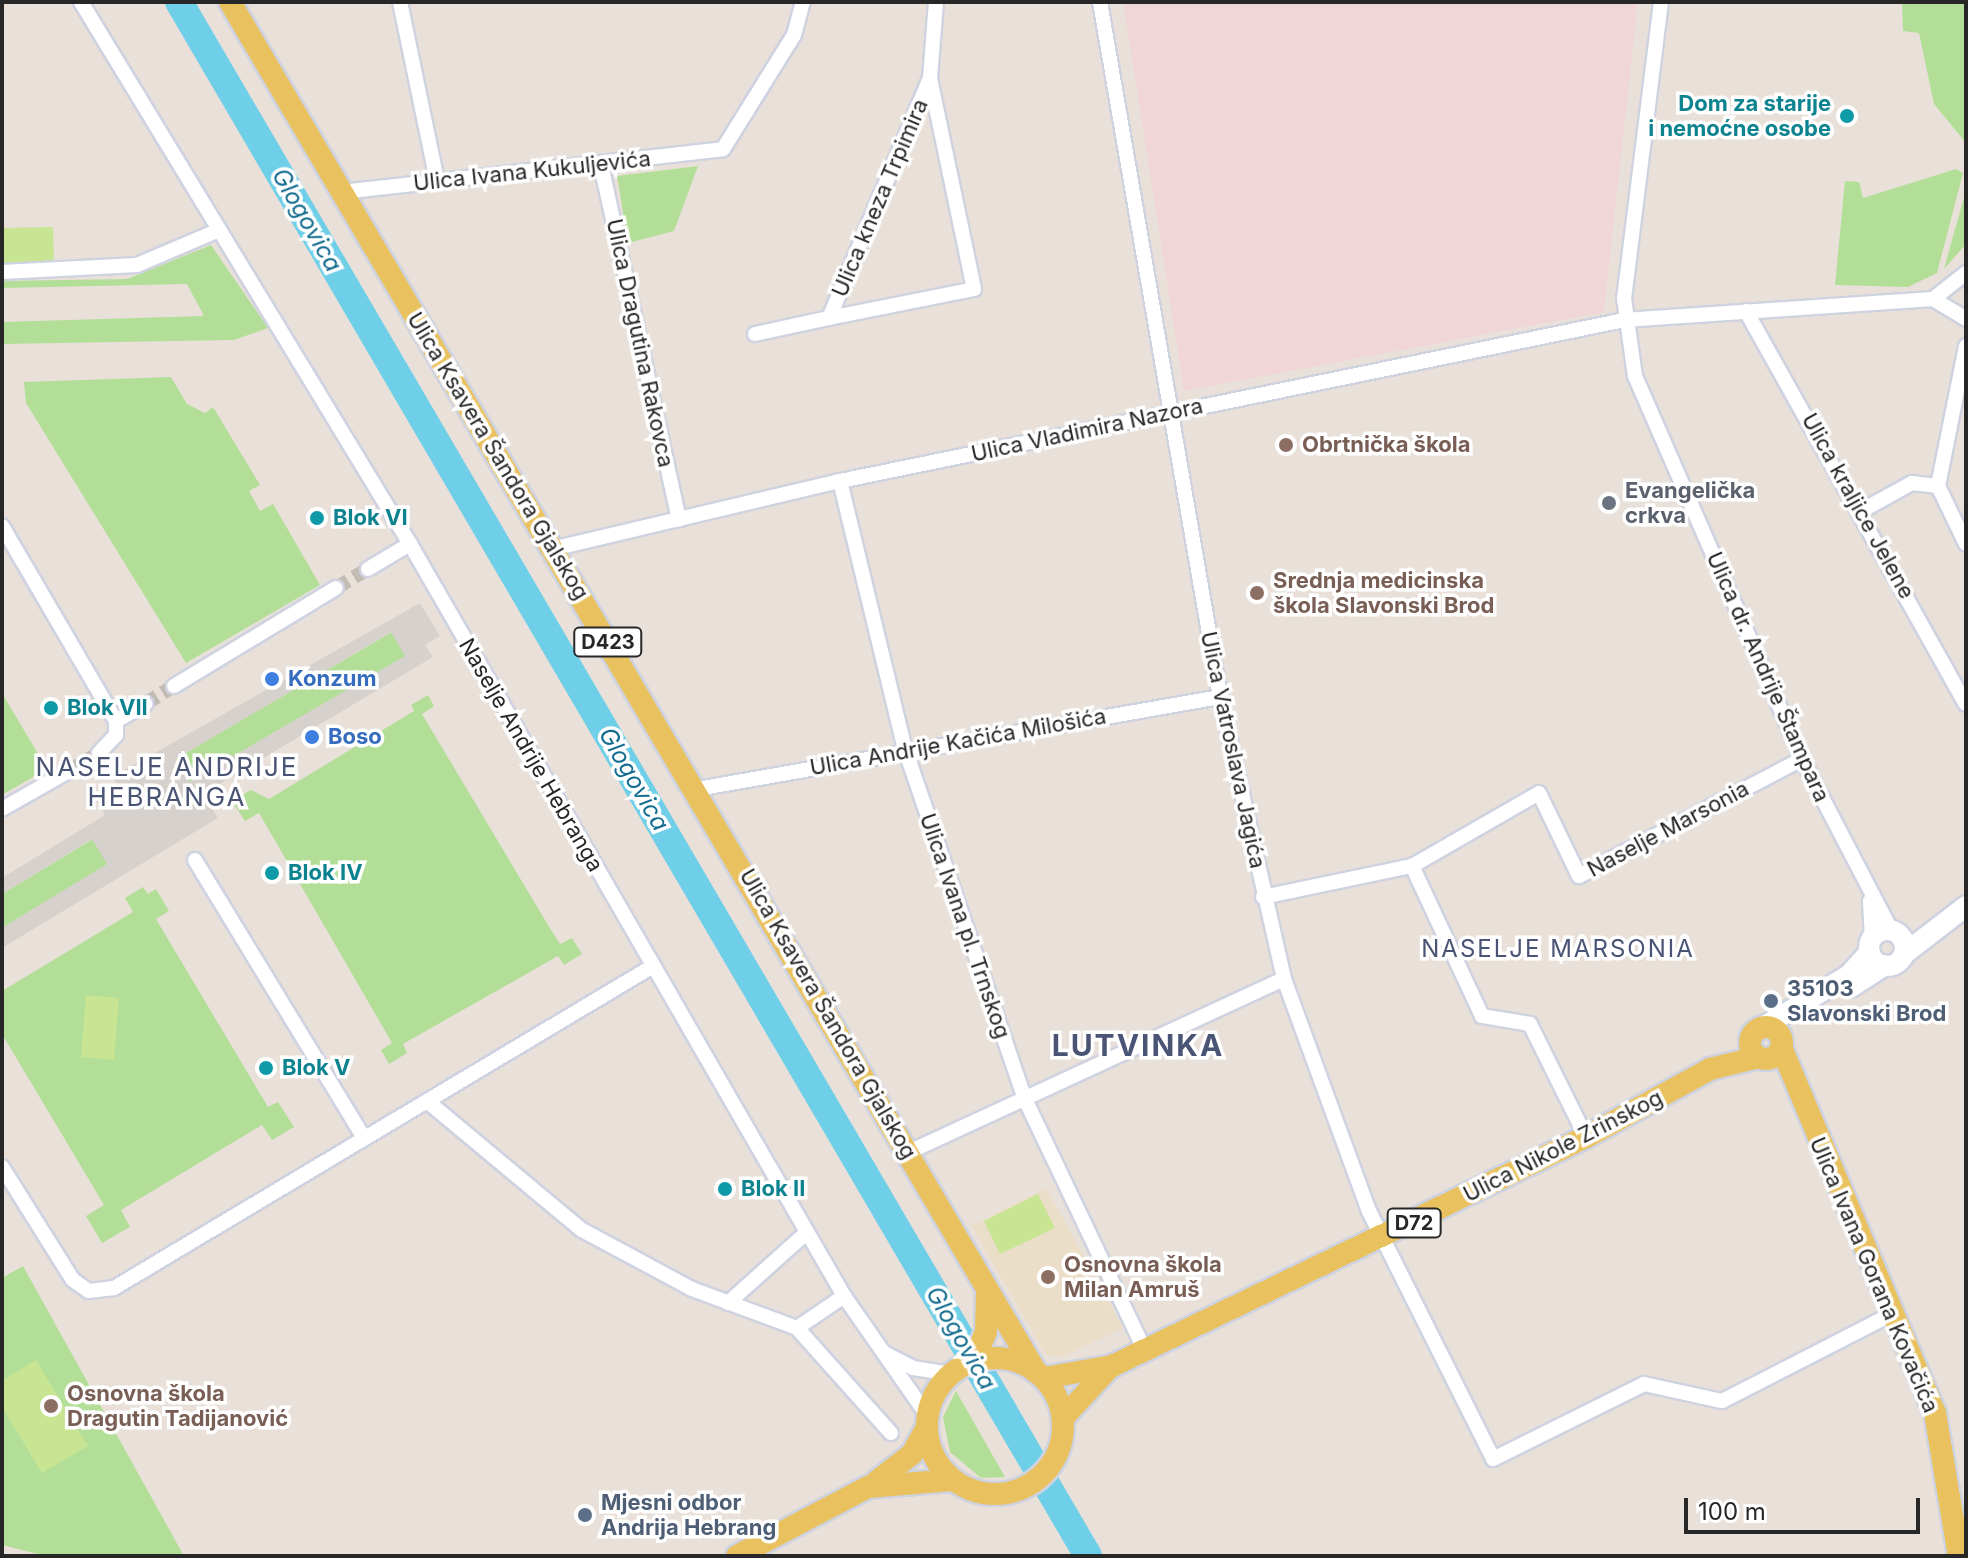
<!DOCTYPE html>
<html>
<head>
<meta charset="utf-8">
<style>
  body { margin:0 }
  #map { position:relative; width:1968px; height:1558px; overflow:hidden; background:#e9e1d9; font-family:Inter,sans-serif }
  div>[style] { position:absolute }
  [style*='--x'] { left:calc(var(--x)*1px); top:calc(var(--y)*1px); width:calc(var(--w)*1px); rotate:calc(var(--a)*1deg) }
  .education>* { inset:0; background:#ebdec9 }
  .medical>* { inset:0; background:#f0d6d9 }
  .green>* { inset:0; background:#b3de97 }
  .pitch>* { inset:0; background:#c7e593 }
  .plaza>* { inset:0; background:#d6d1cc }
  .river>* { height:28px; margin:-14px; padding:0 14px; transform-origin:14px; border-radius:14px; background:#70cfe8 }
  .minor-tunnel>* { height:14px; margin-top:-7px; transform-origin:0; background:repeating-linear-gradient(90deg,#c2bcb5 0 14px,transparent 0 21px) }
  .roads { filter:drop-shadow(2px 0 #cfd3e0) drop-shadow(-2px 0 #cfd3e0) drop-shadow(0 2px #cfd3e0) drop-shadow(0 -2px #cfd3e0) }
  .minor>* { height:14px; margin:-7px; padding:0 7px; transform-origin:7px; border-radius:7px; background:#fff }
  .secondary>* { height:20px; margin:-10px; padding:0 10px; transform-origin:10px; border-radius:10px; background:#fff }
  .secondary>.ring { margin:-10px; padding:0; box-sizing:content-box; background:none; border:20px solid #fff; border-radius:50% }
  .primary>* { height:22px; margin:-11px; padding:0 11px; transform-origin:11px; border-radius:11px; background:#e9c15f }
  .primary>.ring { margin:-11px; padding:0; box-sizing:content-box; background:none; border:22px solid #e9c15f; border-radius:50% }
  .dots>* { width:22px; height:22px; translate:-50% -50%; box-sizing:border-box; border:4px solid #fff; border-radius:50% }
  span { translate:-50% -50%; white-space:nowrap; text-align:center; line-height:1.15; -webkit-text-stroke:7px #fff; paint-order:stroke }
  .shield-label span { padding:2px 6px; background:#fff; border:2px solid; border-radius:6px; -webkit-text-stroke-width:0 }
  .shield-label { font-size:20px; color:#272727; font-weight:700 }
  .culture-label { font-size:22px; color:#0d838f; font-weight:700 }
  .right { translate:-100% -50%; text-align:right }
  .left { translate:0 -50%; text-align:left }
  .street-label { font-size:22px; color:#272727 }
  .education-label { font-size:22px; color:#785e54; font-weight:700 }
  .worship-label { font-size:22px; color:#5b616d; font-weight:700 }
  .shop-label { font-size:22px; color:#366cbe; font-weight:700 }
  .service-label { font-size:22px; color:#4e5e75; font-weight:700 }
  .water-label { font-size:24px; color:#136c8f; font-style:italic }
  .neighbourhood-label { font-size:24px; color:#4a5475; letter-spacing:2px }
  .quarter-label { font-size:26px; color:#4a5475; letter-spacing:2px }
  .district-label { font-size:30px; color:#4a5475; font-weight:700; letter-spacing:2px }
  .frame { position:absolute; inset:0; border:4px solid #272727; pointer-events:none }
  .scale { position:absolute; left:1684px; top:1498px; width:236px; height:36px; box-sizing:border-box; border:4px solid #272727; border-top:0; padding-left:10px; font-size:24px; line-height:28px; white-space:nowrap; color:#272727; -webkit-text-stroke:6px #fff; paint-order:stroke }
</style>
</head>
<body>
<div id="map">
  <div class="education">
    <div style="clip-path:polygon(1046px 1188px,1123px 1328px,1062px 1357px,1046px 1355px,971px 1226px)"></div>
  </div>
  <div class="medical">
    <div style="clip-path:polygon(1123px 2px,1638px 2px,1604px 312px,1184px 391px)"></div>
  </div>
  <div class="green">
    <div style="clip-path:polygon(1902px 2px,1966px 2px,1966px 143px,1934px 104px,1919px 33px,1903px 31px)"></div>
    <div style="clip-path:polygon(698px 166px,674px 231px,628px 243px,617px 176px)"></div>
    <div style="clip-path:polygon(1956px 169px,1963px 173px,1937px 273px,1908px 287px,1835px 285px,1845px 181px,1859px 182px,1863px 198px)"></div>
    <div style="clip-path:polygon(1966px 190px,1966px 244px,1944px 269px)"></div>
    <div style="clip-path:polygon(211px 245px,268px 328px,234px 340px,2px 344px,2px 322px,204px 316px,187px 284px,2px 288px,2px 281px,127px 279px)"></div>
    <div style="clip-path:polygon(171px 377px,187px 404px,205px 413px,213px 407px,260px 485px,249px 491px,260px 511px,273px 504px,320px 585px,186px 663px,26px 403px,24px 382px)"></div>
    <div style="clip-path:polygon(392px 632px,406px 656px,189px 782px,175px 759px)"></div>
    <div style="clip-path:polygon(2px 693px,47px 769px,2px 795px)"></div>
    <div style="clip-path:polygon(428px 695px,434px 706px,422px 714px,548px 925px,560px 944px,572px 938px,582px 954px,564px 965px,558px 956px,403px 1044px,407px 1053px,389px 1064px,381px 1050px,392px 1043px,259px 813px,245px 821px,232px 801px,251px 790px,269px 799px,414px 711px,411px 705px)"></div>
    <div style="clip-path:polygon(93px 839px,108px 864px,2px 928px,2px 894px)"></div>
    <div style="clip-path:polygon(143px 887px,148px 894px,156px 889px,169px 911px,156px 919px,268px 1107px,278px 1102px,294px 1127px,272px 1140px,262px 1125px,121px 1210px,130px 1227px,102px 1243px,86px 1216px,104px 1205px,2px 1034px,2px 991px,133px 912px,125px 898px)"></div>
    <div style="clip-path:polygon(23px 1266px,184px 1556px,46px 1556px,2px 1545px,2px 1278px)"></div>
    <div style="clip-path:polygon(956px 1391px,1005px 1477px,981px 1478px,950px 1452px,943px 1417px)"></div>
  </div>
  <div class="pitch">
    <div style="clip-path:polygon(53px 227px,54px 262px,2px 264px,2px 228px)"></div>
    <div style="clip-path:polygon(86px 995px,119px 998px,114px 1060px,81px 1057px)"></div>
    <div style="clip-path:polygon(1038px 1194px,1055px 1228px,1000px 1254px,984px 1221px)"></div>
    <div style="clip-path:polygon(36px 1360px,88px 1446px,42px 1473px,2px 1407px,2px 1381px)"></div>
  </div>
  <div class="plaza">
    <div style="clip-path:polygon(evenodd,420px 603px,440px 636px,425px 645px,433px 657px,203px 794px,218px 818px,2px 948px,2px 928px,107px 864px,92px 839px,2px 894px,2px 878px,105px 815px,95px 797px,116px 784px,112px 777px,420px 603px,391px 632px,405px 656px,189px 782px,176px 759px,391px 632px)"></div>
  </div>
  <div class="river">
    <div style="--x:179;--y:2;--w:1800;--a:59.67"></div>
  </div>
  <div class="minor-tunnel">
    <div style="--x:336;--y:588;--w:37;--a:-31"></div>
    <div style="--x:145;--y:704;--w:34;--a:-32"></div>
    <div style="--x:67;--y:772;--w:37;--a:-31"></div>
  </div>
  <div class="roads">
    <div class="minor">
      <div style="--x:81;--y:2;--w:634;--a:58.74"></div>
      <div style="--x:410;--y:544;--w:868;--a:60.01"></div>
      <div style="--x:844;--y:1296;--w:145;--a:55.1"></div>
      <div style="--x:400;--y:2;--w:182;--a:78.3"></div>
      <div style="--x:1100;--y:2;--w:705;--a:80.2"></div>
      <div style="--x:1220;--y:697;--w:289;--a:77.2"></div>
      <div style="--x:1284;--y:979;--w:247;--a:69.9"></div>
      <div style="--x:1369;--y:1211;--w:277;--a:63.4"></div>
      <div style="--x:1493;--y:1459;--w:169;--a:-26.4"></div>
      <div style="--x:1644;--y:1384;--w:80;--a:12.3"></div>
      <div style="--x:1722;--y:1401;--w:191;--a:-27.1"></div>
      <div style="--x:1661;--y:2;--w:298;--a:97.1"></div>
      <div style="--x:1624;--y:298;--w:79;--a:82"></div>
      <div style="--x:1635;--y:376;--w:418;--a:66.4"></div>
      <div style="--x:1802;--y:759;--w:193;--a:62.5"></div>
      <div style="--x:930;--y:78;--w:260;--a:112.8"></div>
      <div style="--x:829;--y:318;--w:148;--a:-11.3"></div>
      <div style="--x:974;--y:289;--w:216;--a:-101.8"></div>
      <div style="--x:930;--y:78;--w:76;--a:-85.5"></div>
      <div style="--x:601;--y:165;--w:363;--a:77.6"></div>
      <div style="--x:342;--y:192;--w:383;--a:-6.4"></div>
      <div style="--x:723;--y:149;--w:134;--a:-58.1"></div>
      <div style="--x:794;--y:35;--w:34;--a:-75"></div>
      <div style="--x:2;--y:272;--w:135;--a:-3"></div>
      <div style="--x:137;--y:265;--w:89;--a:-23.1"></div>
      <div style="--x:1933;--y:299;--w:39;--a:31"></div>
      <div style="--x:1746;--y:311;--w:450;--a:60.8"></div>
      <div style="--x:755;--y:334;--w:76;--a:-12.2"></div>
      <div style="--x:1966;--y:346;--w:143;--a:101.3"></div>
      <div style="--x:1938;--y:486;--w:64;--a:64.2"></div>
      <div style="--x:840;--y:481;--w:276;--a:76.4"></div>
      <div style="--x:905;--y:749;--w:368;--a:71.1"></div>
      <div style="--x:1024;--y:1097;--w:281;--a:64.5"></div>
      <div style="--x:1863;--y:510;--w:56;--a:-28.9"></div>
      <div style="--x:1912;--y:483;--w:26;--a:7"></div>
      <div style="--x:2;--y:526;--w:226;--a:59.7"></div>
      <div style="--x:116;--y:721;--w:34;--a:-30"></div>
      <div style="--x:552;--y:549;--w:296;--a:-13.3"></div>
      <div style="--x:840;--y:481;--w:800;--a:-11.6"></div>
      <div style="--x:1624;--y:320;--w:310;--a:-3.9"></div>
      <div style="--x:1933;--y:299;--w:42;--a:-38.2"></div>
      <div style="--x:368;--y:569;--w:49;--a:-30.8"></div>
      <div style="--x:174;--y:686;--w:189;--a:-31.2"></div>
      <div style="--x:99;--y:753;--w:25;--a:-47"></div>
      <div style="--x:116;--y:735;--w:14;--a:-90"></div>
      <div style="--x:697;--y:789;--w:531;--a:-9.98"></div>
      <div style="--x:2;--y:809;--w:75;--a:-29.6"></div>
      <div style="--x:195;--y:860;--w:325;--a:58.7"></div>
      <div style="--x:1263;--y:897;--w:152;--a:-11.8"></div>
      <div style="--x:1870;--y:901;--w:37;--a:87"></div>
      <div style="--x:427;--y:1101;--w:202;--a:39.8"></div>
      <div style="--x:582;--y:1230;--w:125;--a:28.2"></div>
      <div style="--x:692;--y:1289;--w:112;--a:20.4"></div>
      <div style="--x:797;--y:1328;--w:141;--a:48.2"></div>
      <div style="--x:1586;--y:1137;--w:126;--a:-116.4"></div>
      <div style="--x:1530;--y:1024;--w:49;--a:-170.5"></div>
      <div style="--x:1482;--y:1016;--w:166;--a:-115"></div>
      <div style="--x:1412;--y:866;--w:146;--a:-29.9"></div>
      <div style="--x:1539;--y:793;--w:92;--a:64.3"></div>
      <div style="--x:1579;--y:876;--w:252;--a:-27.7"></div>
      <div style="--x:909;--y:1152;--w:413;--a:-24.8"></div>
      <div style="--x:2;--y:1167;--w:133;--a:57.9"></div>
      <div style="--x:73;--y:1280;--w:19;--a:35"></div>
      <div style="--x:89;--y:1291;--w:25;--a:-7"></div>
      <div style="--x:114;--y:1288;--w:628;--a:-30.85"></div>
      <div style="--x:728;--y:1303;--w:106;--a:-41.9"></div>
      <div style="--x:797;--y:1328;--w:57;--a:-34.2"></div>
      <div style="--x:884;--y:1353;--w:33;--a:27"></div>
      <div style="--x:913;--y:1368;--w:38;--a:9"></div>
    </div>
    <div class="secondary">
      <div class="ring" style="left:1869px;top:930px;width:16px;height:16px"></div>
      <div style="--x:1904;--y:954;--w:78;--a:-37.7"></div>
      <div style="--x:1851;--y:987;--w:40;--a:-32.9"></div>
      <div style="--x:1763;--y:1027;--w:100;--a:-31.2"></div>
      <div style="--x:1849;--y:975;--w:31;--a:-48"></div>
    </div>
    <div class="primary">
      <div style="--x:230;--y:2;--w:1590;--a:59.53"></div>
      <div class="ring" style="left:1750px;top:1027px;width:10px;height:10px"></div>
      <div style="--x:1781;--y:1047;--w:397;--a:67.2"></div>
      <div style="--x:1935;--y:1413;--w:145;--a:80.5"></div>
      <div class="ring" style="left:927px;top:1358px;width:114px;height:114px"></div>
      <div style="--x:974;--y:1361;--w:31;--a:-68"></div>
      <div style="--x:986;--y:1332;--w:40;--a:-88.6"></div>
      <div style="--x:1044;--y:1378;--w:69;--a:-10"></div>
      <div style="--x:1112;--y:1366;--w:526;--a:-25.79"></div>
      <div style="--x:1586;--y:1137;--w:141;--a:-28.7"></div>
      <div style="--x:1710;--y:1069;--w:50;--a:-13.8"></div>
      <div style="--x:1063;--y:1418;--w:67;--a:-47.4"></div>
      <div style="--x:876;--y:1482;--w:46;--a:-37.9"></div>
      <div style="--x:912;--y:1454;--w:29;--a:-61"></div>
      <div style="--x:737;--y:1556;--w:148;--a:-27.8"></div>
      <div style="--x:868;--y:1487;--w:84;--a:-4.8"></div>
    </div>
  </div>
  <div class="dots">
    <div style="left:1847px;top:116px;background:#0f9aa8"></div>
    <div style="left:1286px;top:445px;background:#8d6e63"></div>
    <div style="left:1609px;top:503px;background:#6b7280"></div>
    <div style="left:317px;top:518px;background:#0f9aa8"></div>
    <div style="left:1257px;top:593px;background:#8d6e63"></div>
    <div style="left:272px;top:679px;background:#3f7fe0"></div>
    <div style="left:51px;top:708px;background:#0f9aa8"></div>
    <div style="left:312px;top:737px;background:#3f7fe0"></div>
    <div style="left:272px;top:873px;background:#0f9aa8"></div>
    <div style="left:1771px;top:1001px;background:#5c6f8a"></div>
    <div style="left:266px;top:1068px;background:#0f9aa8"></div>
    <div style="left:725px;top:1189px;background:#0f9aa8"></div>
    <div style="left:1048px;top:1277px;background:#8d6e63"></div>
    <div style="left:51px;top:1406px;background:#8d6e63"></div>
    <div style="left:585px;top:1515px;background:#5c6f8a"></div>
  </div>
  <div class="shield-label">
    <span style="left:608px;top:642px">D423</span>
    <span style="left:1414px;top:1223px">D72</span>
  </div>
  <div class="culture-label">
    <span class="right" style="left:1831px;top:116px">Dom za starije<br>i nemoćne osobe</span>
    <span class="left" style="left:333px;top:518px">Blok VI</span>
    <span class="left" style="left:67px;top:708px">Blok VII</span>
    <span class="left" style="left:288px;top:873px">Blok IV</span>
    <span class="left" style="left:282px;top:1068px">Blok V</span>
    <span class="left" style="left:741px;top:1189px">Blok II</span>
  </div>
  <div class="street-label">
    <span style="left:532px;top:171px;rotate:-6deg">Ulica Ivana Kukuljevića</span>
    <span style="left:880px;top:198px;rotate:-67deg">Ulica kneza Trpimira</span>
    <span style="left:640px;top:343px;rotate:78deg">Ulica Dragutina Rakovca</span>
    <span style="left:1087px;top:430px;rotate:-12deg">Ulica Vladimira Nazora</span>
    <span style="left:498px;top:456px;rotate:59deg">Ulica Ksavera Šandora Gjalskog</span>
    <span style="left:1858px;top:506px;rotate:61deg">Ulica kraljice Jelene</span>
    <span style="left:1768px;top:677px;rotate:66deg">Ulica dr. Andrije Štampara</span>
    <span style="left:958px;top:742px;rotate:-10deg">Ulica Andrije Kačića Milošića</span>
    <span style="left:1233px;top:750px;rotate:78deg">Ulica Vatroslava Jagića</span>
    <span style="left:531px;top:755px;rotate:60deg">Naselje Andrije Hebranga</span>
    <span style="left:1668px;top:829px;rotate:-28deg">Naselje Marsonia</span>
    <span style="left:965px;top:926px;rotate:71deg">Ulica Ivana pl. Trnskog</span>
    <span style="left:828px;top:1014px;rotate:60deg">Ulica Ksavera Šandora Gjalskog</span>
    <span style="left:1563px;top:1146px;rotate:-27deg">Ulica Nikole Zrinskog</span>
    <span style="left:1874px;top:1275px;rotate:67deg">Ulica Ivana Gorana Kovačića</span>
  </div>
  <div class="education-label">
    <span class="left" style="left:1302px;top:445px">Obrtnička škola</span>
    <span class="left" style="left:1273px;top:593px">Srednja medicinska<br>škola Slavonski Brod</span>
    <span class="left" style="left:1064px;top:1277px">Osnovna škola<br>Milan Amruš</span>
    <span class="left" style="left:67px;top:1406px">Osnovna škola<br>Dragutin Tadijanović</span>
  </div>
  <div class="worship-label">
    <span class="left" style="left:1625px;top:503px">Evangelička<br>crkva</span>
  </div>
  <div class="shop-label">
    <span class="left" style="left:288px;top:679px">Konzum</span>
    <span class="left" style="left:328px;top:737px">Boso</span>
  </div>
  <div class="service-label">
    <span class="left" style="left:1787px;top:1001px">35103<br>Slavonski Brod</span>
    <span class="left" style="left:601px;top:1515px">Mjesni odbor<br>Andrija Hebrang</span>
  </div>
  <div class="water-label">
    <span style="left:307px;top:220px;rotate:60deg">Glogovica</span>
    <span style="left:634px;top:779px;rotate:60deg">Glogovica</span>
    <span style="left:961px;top:1338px;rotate:60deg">Glogovica</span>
  </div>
  <div class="neighbourhood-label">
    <span style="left:1558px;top:949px">NASELJE MARSONIA</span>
  </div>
  <div class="quarter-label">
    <span style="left:167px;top:782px">NASELJE ANDRIJE<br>HEBRANGA</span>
  </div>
  <div class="district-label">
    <span style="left:1138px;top:1045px">LUTVINKA</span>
  </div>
  <div class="frame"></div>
  <div class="scale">100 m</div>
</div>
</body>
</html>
